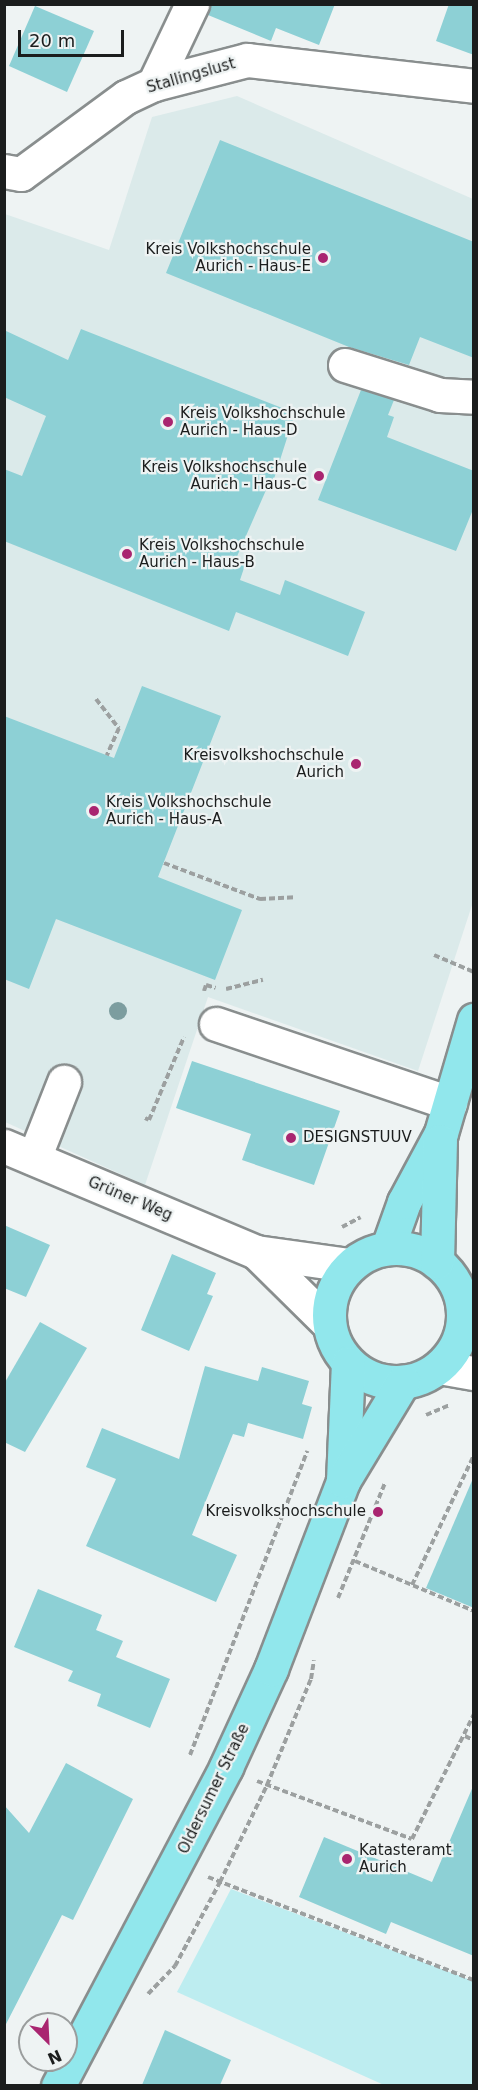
<!DOCTYPE html>
<html>
<head>
<meta charset="utf-8">
<style>
  body { margin:0 }
  #map { position:relative; width:478px; height:2090px; overflow:hidden; background:#eef3f3; font-family:"DejaVu Sans",sans-serif }
  div>[style] { position:absolute }
  [style*='--x'] { left:calc(var(--x)*1px); top:calc(var(--y)*1px); width:calc(var(--w)*1px); rotate:calc(var(--a)*1deg) }
  .built>* { inset:0; background:#dbeaea }
  .green>* { inset:0; background:#bdedf0 }
  .building>* { inset:0; background:#8dd0d5 }
  .path>* { height:4px; margin-top:-2px; transform-origin:0; background:repeating-linear-gradient(90deg,#9ca0a0 0 6px,transparent 0 9px) }
  .roads { filter:drop-shadow(2px 0 #898e8e) drop-shadow(-2px 0 #898e8e) drop-shadow(0 2px #898e8e) drop-shadow(0 -2px #898e8e) }
  .minor>* { height:33px; margin:-16.5px; padding:0 16.5px; transform-origin:16.5px; border-radius:16.5px; background:#fff }
  .major>* { height:33px; margin:-16.5px; padding:0 16.5px; transform-origin:16.5px; border-radius:16.5px; background:#91e7ec }
  .major>.ring { margin:-16.5px; padding:0; box-sizing:content-box; background:none; border:33px solid #91e7ec; border-radius:50% }
  .trees>* { width:18px; height:18px; margin:-9px; border-radius:50%; background:#7c9d9f }
  .dots>* { width:16px; height:16px; translate:-50% -50%; box-sizing:border-box; border:3px solid #eef3f3; border-radius:50% }
  span { translate:-50% -50%; white-space:nowrap; text-align:center; line-height:1.15; -webkit-text-stroke:4.5px #eef3f3; paint-order:stroke }
  .street-label { font-size:15px; color:#1b1d1d }
  .poi-label { font-size:15px; color:#1b1d1d }
  .right { translate:-100% -50%; text-align:right }
  .left { translate:0 -50%; text-align:left }
  .frame { position:absolute; inset:0; border:6px solid #1b1d1d; pointer-events:none }
  .north { position:absolute; left:18px; top:2012px; width:60px; height:60px; box-sizing:border-box; background:#eef3f3; border:2px solid #9a9d9d; border-radius:50%; rotate:156deg; font-size:16px; font-weight:700; line-height:24px; text-align:center; color:#1b1d1d }
  .north::after { content:''; display:block; margin:auto; width:21px; height:27px; background:#a92570; clip-path:polygon(50% 0,100% 100%,50% 72%,0 100%) }
  .scale { position:absolute; left:18px; top:30px; width:106px; height:27px; box-sizing:border-box; border:3px solid #1b1d1d; border-top:0; padding-left:8px; font-size:18px; line-height:21px; white-space:nowrap; color:#1b1d1d; -webkit-text-stroke:4px #eef3f3; paint-order:stroke }
</style>
</head>
<body>
<div id="map">
  <div class="built">
    <div style="clip-path:polygon(237px 96px,473px 199px,473px 902px,418px 1071px,208px 997px,145px 1185px,5px 1122px,5px 214px,109px 250px,152px 117px)"></div>
  </div>
  <div class="green">
    <div style="clip-path:polygon(231px 1889px,473px 1981px,473px 2085px,384px 2085px,177px 1992px)"></div>
  </div>
  <div class="building">
    <div style="clip-path:polygon(210px 4px,335px 4px,319px 45px,276px 28px,271px 41px,208px 15px)"></div>
    <div style="clip-path:polygon(449px 4px,474px 4px,474px 55px,436px 41px)"></div>
    <div style="clip-path:polygon(35px 6px,94px 31px,67px 92px,9px 66px)"></div>
    <div style="clip-path:polygon(220px 140px,474px 242px,474px 358px,420px 337px,409px 365px,349px 347px,166px 273px)"></div>
    <div style="clip-path:polygon(81px 329px,295px 413px,273px 482px,270px 481px,235px 561px,245px 565px,240px 580px,280px 595px,285px 580px,365px 612px,348px 656px,236px 612px,229px 631px,4px 541px,4px 469px,22px 476px,46px 416px,4px 397px,4px 330px,68px 360px)"></div>
    <div style="clip-path:polygon(361px 390px,394px 400px,388px 415px,394px 417px,387px 437px,474px 471px,474px 507px,456px 551px,318px 500px)"></div>
    <div style="clip-path:polygon(142px 686px,221px 716px,158px 877px,242px 910px,215px 980px,56px 919px,29px 989px,4px 979px,4px 716px,114px 758px)"></div>
    <div style="clip-path:polygon(192px 1061px,340px 1111px,314px 1185px,242px 1160px,251px 1134px,176px 1108px)"></div>
    <div style="clip-path:polygon(4px 1225px,50px 1245px,26px 1297px,4px 1288px)"></div>
    <div style="clip-path:polygon(172px 1254px,216px 1273px,207px 1294px,213px 1296px,189px 1351px,141px 1330px)"></div>
    <div style="clip-path:polygon(40px 1322px,87px 1348px,25px 1452px,4px 1442px,4px 1384px)"></div>
    <div style="clip-path:polygon(205px 1366px,258px 1381px,262px 1367px,309px 1381px,302px 1404px,312px 1407px,303px 1439px,248px 1423px,244px 1437px,233px 1434px,192px 1535px,237px 1555px,216px 1602px,86px 1546px,116px 1479px,86px 1467px,102px 1428px,179px 1459px)"></div>
    <div style="clip-path:polygon(474px 1476px,474px 1608px,426px 1588px)"></div>
    <div style="clip-path:polygon(38px 1589px,102px 1615px,96px 1630px,123px 1641px,116px 1657px,170px 1679px,150px 1728px,97px 1706px,101px 1694px,68px 1681px,73px 1671px,14px 1647px)"></div>
    <div style="clip-path:polygon(66px 1763px,133px 1799px,73px 1920px,62px 1915px,4px 2028px,4px 1805px,29px 1833px)"></div>
    <div style="clip-path:polygon(474px 1784px,474px 1956px,391px 1922px,386px 1934px,299px 1897px,324px 1837px,432px 1882px)"></div>
    <div style="clip-path:polygon(165px 2030px,231px 2060px,220px 2085px,142px 2085px)"></div>
  </div>
  <div class="path">
    <div style="--x:96;--y:699;--w:37;--a:52"></div>
    <div style="--x:119;--y:728;--w:30;--a:114"></div>
    <div style="--x:164;--y:863;--w:103;--a:20.6"></div>
    <div style="--x:260;--y:899;--w:35;--a:-3"></div>
    <div style="--x:434;--y:955;--w:43;--a:23"></div>
    <div style="--x:226;--y:989;--w:38;--a:-14"></div>
    <div style="--x:204;--y:991;--w:6;--a:-72"></div>
    <div style="--x:206;--y:985;--w:10;--a:17"></div>
    <div style="--x:145;--y:1118;--w:4;--a:27"></div>
    <div style="--x:149;--y:1120;--w:90;--a:-67.1"></div>
    <div style="--x:342;--y:1227;--w:21;--a:-28"></div>
    <div style="--x:426;--y:1415;--w:25;--a:-23"></div>
    <div style="--x:355;--y:1561;--w:129;--a:22.8"></div>
    <div style="--x:412;--y:1585;--w:144;--a:-64.5"></div>
    <div style="--x:338;--y:1598;--w:124;--a:-67.8"></div>
    <div style="--x:465;--y:1736;--w:9;--a:27"></div>
    <div style="--x:190;--y:1755;--w:326;--a:-68.9"></div>
    <div style="--x:257;--y:1781;--w:165;--a:20.5"></div>
    <div style="--x:412;--y:1839;--w:140;--a:-63.6"></div>
    <div style="--x:208;--y:1877;--w:285;--a:21.2"></div>
    <div style="--x:148;--y:1994;--w:39;--a:-46"></div>
    <div style="--x:175;--y:1966;--w:95;--a:-61.8"></div>
    <div style="--x:220;--y:1882;--w:108;--a:-64.1"></div>
    <div style="--x:267;--y:1785;--w:115;--a:-67.5"></div>
    <div style="--x:311;--y:1679;--w:19;--a:-81"></div>
  </div>
  <div class="roads">
    <div class="minor">
      <div style="--x:154;--y:84;--w:89;--a:-64.6"></div>
      <div style="--x:4;--y:171;--w:17;--a:10"></div>
      <div style="--x:21;--y:174;--w:130;--a:-36.3"></div>
      <div style="--x:126;--y:97;--w:31;--a:-25"></div>
      <div style="--x:154;--y:84;--w:96;--a:-14.5"></div>
      <div style="--x:247;--y:60;--w:228;--a:6.5"></div>
      <div style="--x:345;--y:365;--w:100;--a:17.5"></div>
      <div style="--x:440;--y:395;--w:34;--a:3"></div>
      <div style="--x:216;--y:1024;--w:247;--a:18.7"></div>
      <div style="--x:4;--y:1146;--w:273;--a:22.8"></div>
      <div style="--x:256;--y:1252;--w:94;--a:8"></div>
      <div style="--x:34;--y:1158;--w:82;--a:-68.5"></div>
      <div style="--x:256;--y:1252;--w:101;--a:44.6"></div>
      <div style="--x:463;--y:1307;--w:14;--a:36"></div>
      <div style="--x:439;--y:1367;--w:36;--a:10"></div>
    </div>
    <div class="major">
      <div style="--x:388;--y:1247;--w:48;--a:-70.4"></div>
      <div style="--x:404;--y:1202;--w:78;--a:-61.8"></div>
      <div style="--x:441;--y:1133;--w:118;--a:-73.7"></div>
      <div class="ring" style="left:329px;top:1248px;width:101px;height:101px"></div>
      <div style="--x:437;--y:1262;--w:121;--a:-88.6"></div>
      <div style="--x:343;--y:1481;--w:118;--a:-87.6"></div>
      <div style="--x:58;--y:2086;--w:361;--a:-62.2"></div>
      <div style="--x:226;--y:1767;--w:108;--a:-65.3"></div>
      <div style="--x:271;--y:1669;--w:201;--a:-69"></div>
      <div style="--x:343;--y:1481;--w:116;--a:-58.8"></div>
    </div>
  </div>
  <div class="trees">
    <div style="left:118px;top:1011px"></div>
  </div>
  <div class="dots">
    <div style="left:323px;top:258px;background:#a92570"></div>
    <div style="left:168px;top:422px;background:#a92570"></div>
    <div style="left:319px;top:476px;background:#a92570"></div>
    <div style="left:127px;top:554px;background:#a92570"></div>
    <div style="left:356px;top:764px;background:#a92570"></div>
    <div style="left:94px;top:811px;background:#a92570"></div>
    <div style="left:291px;top:1138px;background:#a92570"></div>
    <div style="left:378px;top:1512px;background:#a92570"></div>
    <div style="left:347px;top:1859px;background:#a92570"></div>
  </div>
  <div class="street-label">
    <span style="left:191px;top:76px;rotate:-16deg">Stallingslust</span>
    <span style="left:130px;top:1199px;rotate:23deg">Grüner Weg</span>
    <span style="left:214px;top:1789px;rotate:-64deg">Oldersumer Straße</span>
  </div>
  <div class="poi-label">
    <span class="right" style="left:311px;top:258px">Kreis Volkshochschule<br>Aurich - Haus-E</span>
    <span class="left" style="left:180px;top:422px">Kreis Volkshochschule<br>Aurich - Haus-D</span>
    <span class="right" style="left:307px;top:476px">Kreis Volkshochschule<br>Aurich - Haus-C</span>
    <span class="left" style="left:139px;top:554px">Kreis Volkshochschule<br>Aurich - Haus-B</span>
    <span class="right" style="left:344px;top:764px">Kreisvolkshochschule<br>Aurich</span>
    <span class="left" style="left:106px;top:811px">Kreis Volkshochschule<br>Aurich - Haus-A</span>
    <span class="left" style="left:303px;top:1138px">DESIGNSTUUV</span>
    <span class="right" style="left:366px;top:1512px">Kreisvolkshochschule</span>
    <span class="left" style="left:359px;top:1859px">Katasteramt<br>Aurich</span>
  </div>
  <div class="frame"></div>
  <div class="north">N</div>
  <div class="scale">20 m</div>
</div>
</body>
</html>
